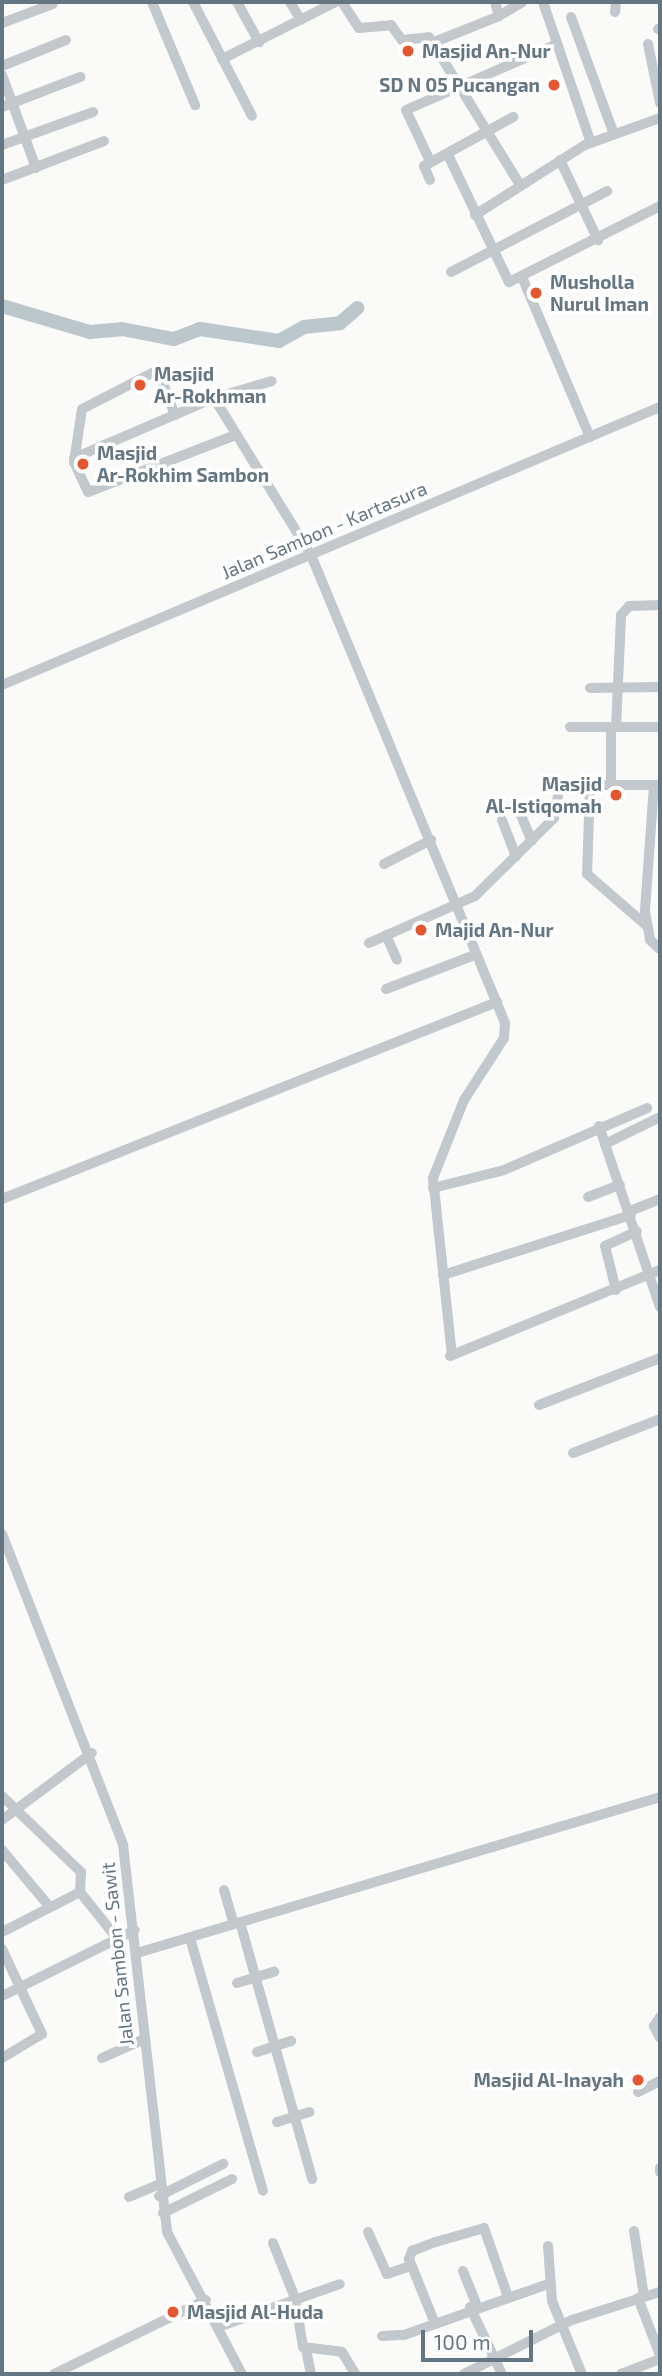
<!DOCTYPE html>
<html>
<head>
<meta charset="utf-8">
<style>
  body { margin:0 }
  #map { position:relative; width:662px; height:2376px; overflow:hidden; background:#fafaf8; font-family:"Exo 2",sans-serif }
  div>[style] { position:absolute }
  [style*='--x'] { left:calc(var(--x)*1px); top:calc(var(--y)*1px); width:calc(var(--w)*1px); rotate:calc(var(--a)*1deg) }
  .river>* { height:14px; margin:-7px; padding:0 7px; transform-origin:7px; border-radius:7px; background:#bbc7cb }
  .minor>* { height:10px; margin:-5px; padding:0 5px; transform-origin:5px; border-radius:5px; background:#c3c8cc }
  .dots>* { width:19px; height:19px; translate:-50% -50%; box-sizing:border-box; border:4px solid #fff; border-radius:50% }
  span { translate:-50% -50%; white-space:nowrap; text-align:center; line-height:1.15; -webkit-text-stroke:7px #fff; paint-order:stroke }
  .poi-label { font-size:19px; color:#657683; font-weight:700 }
  .left { translate:0 -50%; text-align:left }
  .right { translate:-100% -50%; text-align:right }
  .street-label { font-size:19px; color:#657683 }
  .frame { position:absolute; inset:0; border:4px solid #657683; pointer-events:none }
  .scale { position:absolute; left:421px; top:2330px; width:112px; height:32px; box-sizing:border-box; border:4px solid #657683; border-top:0; padding-left:9px; font-size:21px; line-height:24px; white-space:nowrap; color:#657683; -webkit-text-stroke:5px #fff; paint-order:stroke }
</style>
</head>
<body>
<div id="map">
  <div class="river">
    <div style="--x:2;--y:306;--w:92;--a:16.5"></div>
    <div style="--x:90;--y:332;--w:32;--a:-5"></div>
    <div style="--x:122;--y:329;--w:53;--a:10.9"></div>
    <div style="--x:174;--y:339;--w:28;--a:-21"></div>
    <div style="--x:200;--y:329;--w:80;--a:8.6"></div>
    <div style="--x:279;--y:341;--w:29;--a:-29"></div>
    <div style="--x:304;--y:327;--w:36;--a:-6"></div>
    <div style="--x:340;--y:323;--w:23;--a:-41"></div>
  </div>
  <div class="minor">
    <div style="--x:152;--y:2;--w:112;--a:67.3"></div>
    <div style="--x:193;--y:2;--w:128;--a:62.6"></div>
    <div style="--x:237;--y:2;--w:46;--a:61.2"></div>
    <div style="--x:290;--y:2;--w:21;--a:59"></div>
    <div style="--x:342;--y:2;--w:31;--a:57"></div>
    <div style="--x:359;--y:28;--w:32;--a:-5"></div>
    <div style="--x:391;--y:25;--w:19;--a:54"></div>
    <div style="--x:402;--y:40;--w:27;--a:-6"></div>
    <div style="--x:429;--y:37;--w:174;--a:58.4"></div>
    <div style="--x:543;--y:2;--w:149;--a:71.2"></div>
    <div style="--x:615;--y:12;--w:10;--a:-84"></div>
    <div style="--x:499;--y:16;--w:27;--a:-31"></div>
    <div style="--x:571;--y:17;--w:122;--a:69.9"></div>
    <div style="--x:2;--y:23;--w:54;--a:-20.4"></div>
    <div style="--x:658;--y:29;--w:2;--a:-27"></div>
    <div style="--x:432;--y:43;--w:72;--a:-21.9"></div>
    <div style="--x:499;--y:16;--w:15;--a:-106"></div>
    <div style="--x:648;--y:44;--w:60;--a:78.5"></div>
    <div style="--x:222;--y:59;--w:127;--a:-26.6"></div>
    <div style="--x:2;--y:66;--w:69;--a:-22.1"></div>
    <div style="--x:2;--y:75;--w:99;--a:69.9"></div>
    <div style="--x:2;--y:107;--w:84;--a:-21"></div>
    <div style="--x:2;--y:145;--w:97;--a:-19.9"></div>
    <div style="--x:449;--y:157;--w:139;--a:64.4"></div>
    <div style="--x:509;--y:282;--w:169;--a:-26.7"></div>
    <div style="--x:560;--y:160;--w:89;--a:64.6"></div>
    <div style="--x:430;--y:161;--w:56;--a:-115.2"></div>
    <div style="--x:406;--y:110;--w:165;--a:-23.6"></div>
    <div style="--x:2;--y:180;--w:109;--a:-20.9"></div>
    <div style="--x:430;--y:180;--w:15;--a:-113"></div>
    <div style="--x:424;--y:166;--w:102;--a:-28.8"></div>
    <div style="--x:475;--y:215;--w:130;--a:-32.5"></div>
    <div style="--x:585;--y:145;--w:80;--a:-19.8"></div>
    <div style="--x:451;--y:272;--w:176;--a:-27.4"></div>
    <div style="--x:522;--y:277;--w:174;--a:67"></div>
    <div style="--x:214;--y:398;--w:185;--a:58.3"></div>
    <div style="--x:311;--y:555;--w:507;--a:67.48"></div>
    <div style="--x:505;--y:1023;--w:15;--a:94"></div>
    <div style="--x:504;--y:1038;--w:74;--a:122.8"></div>
    <div style="--x:464;--y:1100;--w:84;--a:111.7"></div>
    <div style="--x:433;--y:1178;--w:178;--a:83.9"></div>
    <div style="--x:175;--y:415;--w:48;--a:-110.7"></div>
    <div style="--x:158;--y:370;--w:85;--a:152.8"></div>
    <div style="--x:82;--y:409;--w:54;--a:98.6"></div>
    <div style="--x:74;--y:462;--w:33;--a:65"></div>
    <div style="--x:88;--y:492;--w:159;--a:-21.1"></div>
    <div style="--x:74;--y:458;--w:152;--a:-23.2"></div>
    <div style="--x:214;--y:398;--w:60;--a:-16.3"></div>
    <div style="--x:2;--y:685;--w:714;--a:-22.9"></div>
    <div style="--x:590;--y:688;--w:70;--a:-0.8"></div>
    <div style="--x:570;--y:727;--w:90;--a:0"></div>
    <div style="--x:611;--y:727;--w:58;--a:90"></div>
    <div style="--x:616;--y:727;--w:112;--a:-87.4"></div>
    <div style="--x:621;--y:615;--w:12;--a:-48"></div>
    <div style="--x:629;--y:606;--w:31;--a:-2"></div>
    <div style="--x:590;--y:785;--w:89;--a:91.9"></div>
    <div style="--x:587;--y:874;--w:79;--a:40.9"></div>
    <div style="--x:654;--y:785;--w:126;--a:94.1"></div>
    <div style="--x:645;--y:911;--w:29;--a:80"></div>
    <div style="--x:650;--y:940;--w:13;--a:42"></div>
    <div style="--x:517;--y:806;--w:38;--a:67"></div>
    <div style="--x:502;--y:820;--w:39;--a:69"></div>
    <div style="--x:384;--y:864;--w:53;--a:-27.1"></div>
    <div style="--x:386;--y:935;--w:27;--a:66"></div>
    <div style="--x:369;--y:943;--w:116;--a:-23.9"></div>
    <div style="--x:475;--y:896;--w:111;--a:-44.6"></div>
    <div style="--x:554;--y:818;--w:34;--a:-80"></div>
    <div style="--x:560;--y:785;--w:100;--a:0"></div>
    <div style="--x:386;--y:989;--w:97;--a:-21"></div>
    <div style="--x:599;--y:1126;--w:191;--a:71.4"></div>
    <div style="--x:605;--y:1144;--w:61;--a:-26.1"></div>
    <div style="--x:433;--y:1188;--w:73;--a:-14.2"></div>
    <div style="--x:504;--y:1170;--w:156;--a:-23.4"></div>
    <div style="--x:588;--y:1197;--w:34;--a:-21"></div>
    <div style="--x:2;--y:1199;--w:533;--a:-21.7"></div>
    <div style="--x:630;--y:1211;--w:32;--a:-22"></div>
    <div style="--x:443;--y:1275;--w:197;--a:-17.7"></div>
    <div style="--x:616;--y:1290;--w:45;--a:-104"></div>
    <div style="--x:605;--y:1246;--w:35;--a:-25"></div>
    <div style="--x:450;--y:1356;--w:227;--a:-22.3"></div>
    <div style="--x:539;--y:1405;--w:130;--a:-21.2"></div>
    <div style="--x:573;--y:1453;--w:93;--a:-21.3"></div>
    <div style="--x:2;--y:1534;--w:334;--a:68.7"></div>
    <div style="--x:123;--y:1845;--w:389;--a:83.5"></div>
    <div style="--x:167;--y:2232;--w:161;--a:62.2"></div>
    <div style="--x:2;--y:1796;--w:110;--a:43.9"></div>
    <div style="--x:81;--y:1872;--w:20;--a:93"></div>
    <div style="--x:2;--y:1820;--w:112;--a:-36.7"></div>
    <div style="--x:2;--y:1850;--w:73;--a:50"></div>
    <div style="--x:224;--y:1890;--w:35;--a:74"></div>
    <div style="--x:240;--y:1922;--w:267;--a:74.3"></div>
    <div style="--x:2;--y:1932;--w:88;--a:-27.1"></div>
    <div style="--x:80;--y:1892;--w:58;--a:51.3"></div>
    <div style="--x:190;--y:1938;--w:263;--a:73.9"></div>
    <div style="--x:2;--y:1949;--w:94;--a:64.8"></div>
    <div style="--x:42;--y:2034;--w:47;--a:149"></div>
    <div style="--x:137;--y:1953;--w:546;--a:-16.61"></div>
    <div style="--x:237;--y:1983;--w:39;--a:-17"></div>
    <div style="--x:2;--y:1996;--w:148;--a:-26.4"></div>
    <div style="--x:660;--y:2017;--w:11;--a:124"></div>
    <div style="--x:654;--y:2026;--w:13;--a:63"></div>
    <div style="--x:257;--y:2052;--w:36;--a:-18"></div>
    <div style="--x:102;--y:2058;--w:46;--a:-24.3"></div>
    <div style="--x:638;--y:2092;--w:25;--a:-27"></div>
    <div style="--x:277;--y:2122;--w:34;--a:-17"></div>
    <div style="--x:660;--y:2168;--w:4;--a:90"></div>
    <div style="--x:159;--y:2196;--w:72;--a:-26.6"></div>
    <div style="--x:129;--y:2197;--w:30;--a:-23"></div>
    <div style="--x:163;--y:2213;--w:77;--a:-26.2"></div>
    <div style="--x:634;--y:2231;--w:66;--a:81.3"></div>
    <div style="--x:368;--y:2232;--w:46;--a:65.7"></div>
    <div style="--x:387;--y:2274;--w:24;--a:-19"></div>
    <div style="--x:273;--y:2243;--w:59;--a:68.2"></div>
    <div style="--x:295;--y:2298;--w:50;--a:80.7"></div>
    <div style="--x:303;--y:2347;--w:39;--a:7"></div>
    <div style="--x:342;--y:2352;--w:26;--a:59"></div>
    <div style="--x:548;--y:2246;--w:55;--a:85.8"></div>
    <div style="--x:552;--y:2301;--w:79;--a:67.7"></div>
    <div style="--x:463;--y:2271;--w:37;--a:68"></div>
    <div style="--x:638;--y:2298;--w:61;--a:68.9"></div>
    <div style="--x:470;--y:2307;--w:74;--a:64.5"></div>
    <div style="--x:434;--y:2321;--w:67;--a:-112"></div>
    <div style="--x:409;--y:2259;--w:9;--a:-69"></div>
    <div style="--x:412;--y:2251;--w:26;--a:-21"></div>
    <div style="--x:436;--y:2242;--w:50;--a:-16.3"></div>
    <div style="--x:484;--y:2228;--w:70;--a:70.8"></div>
    <div style="--x:218;--y:2327;--w:129;--a:-19.4"></div>
    <div style="--x:382;--y:2336;--w:22;--a:-3"></div>
    <div style="--x:404;--y:2335;--w:153;--a:-19.5"></div>
    <div style="--x:306;--y:2349;--w:25;--a:79"></div>
    <div style="--x:54;--y:2374;--w:169;--a:-26"></div>
    <div style="--x:464;--y:2374;--w:121;--a:-26.6"></div>
    <div style="--x:572;--y:2320;--w:92;--a:-17.7"></div>
    <div style="--x:621;--y:2374;--w:42;--a:-21"></div>
  </div>
  <div class="dots">
    <div style="left:408px;top:51px;background:#e4572e"></div>
    <div style="left:554px;top:85px;background:#e4572e"></div>
    <div style="left:536px;top:293px;background:#e4572e"></div>
    <div style="left:140px;top:385px;background:#e4572e"></div>
    <div style="left:83px;top:464px;background:#e4572e"></div>
    <div style="left:616px;top:795px;background:#e4572e"></div>
    <div style="left:421px;top:930px;background:#e4572e"></div>
    <div style="left:638px;top:2080px;background:#e4572e"></div>
    <div style="left:173px;top:2312px;background:#e4572e"></div>
  </div>
  <div class="poi-label">
    <span class="left" style="left:422px;top:51px">Masjid An-Nur</span>
    <span class="right" style="left:540px;top:85px">SD N 05 Pucangan</span>
    <span class="left" style="left:550px;top:293px">Musholla<br>Nurul Iman</span>
    <span class="left" style="left:154px;top:385px">Masjid<br>Ar-Rokhman</span>
    <span class="left" style="left:97px;top:464px">Masjid<br>Ar-Rokhim Sambon</span>
    <span class="right" style="left:602px;top:795px">Masjid<br>Al-Istiqomah</span>
    <span class="left" style="left:435px;top:930px">Majid An-Nur</span>
    <span class="right" style="left:624px;top:2080px">Masjid Al-Inayah</span>
    <span class="left" style="left:187px;top:2312px">Masjid Al-Huda</span>
  </div>
  <div class="street-label">
    <span style="left:324px;top:530px;rotate:-23deg">Jalan Sambon - Kartasura</span>
    <span style="left:117px;top:1954px;rotate:-96deg">Jalan Sambon - Sawit</span>
  </div>
  <div class="frame"></div>
  <div class="scale">100 m</div>
</div>
</body>
</html>
